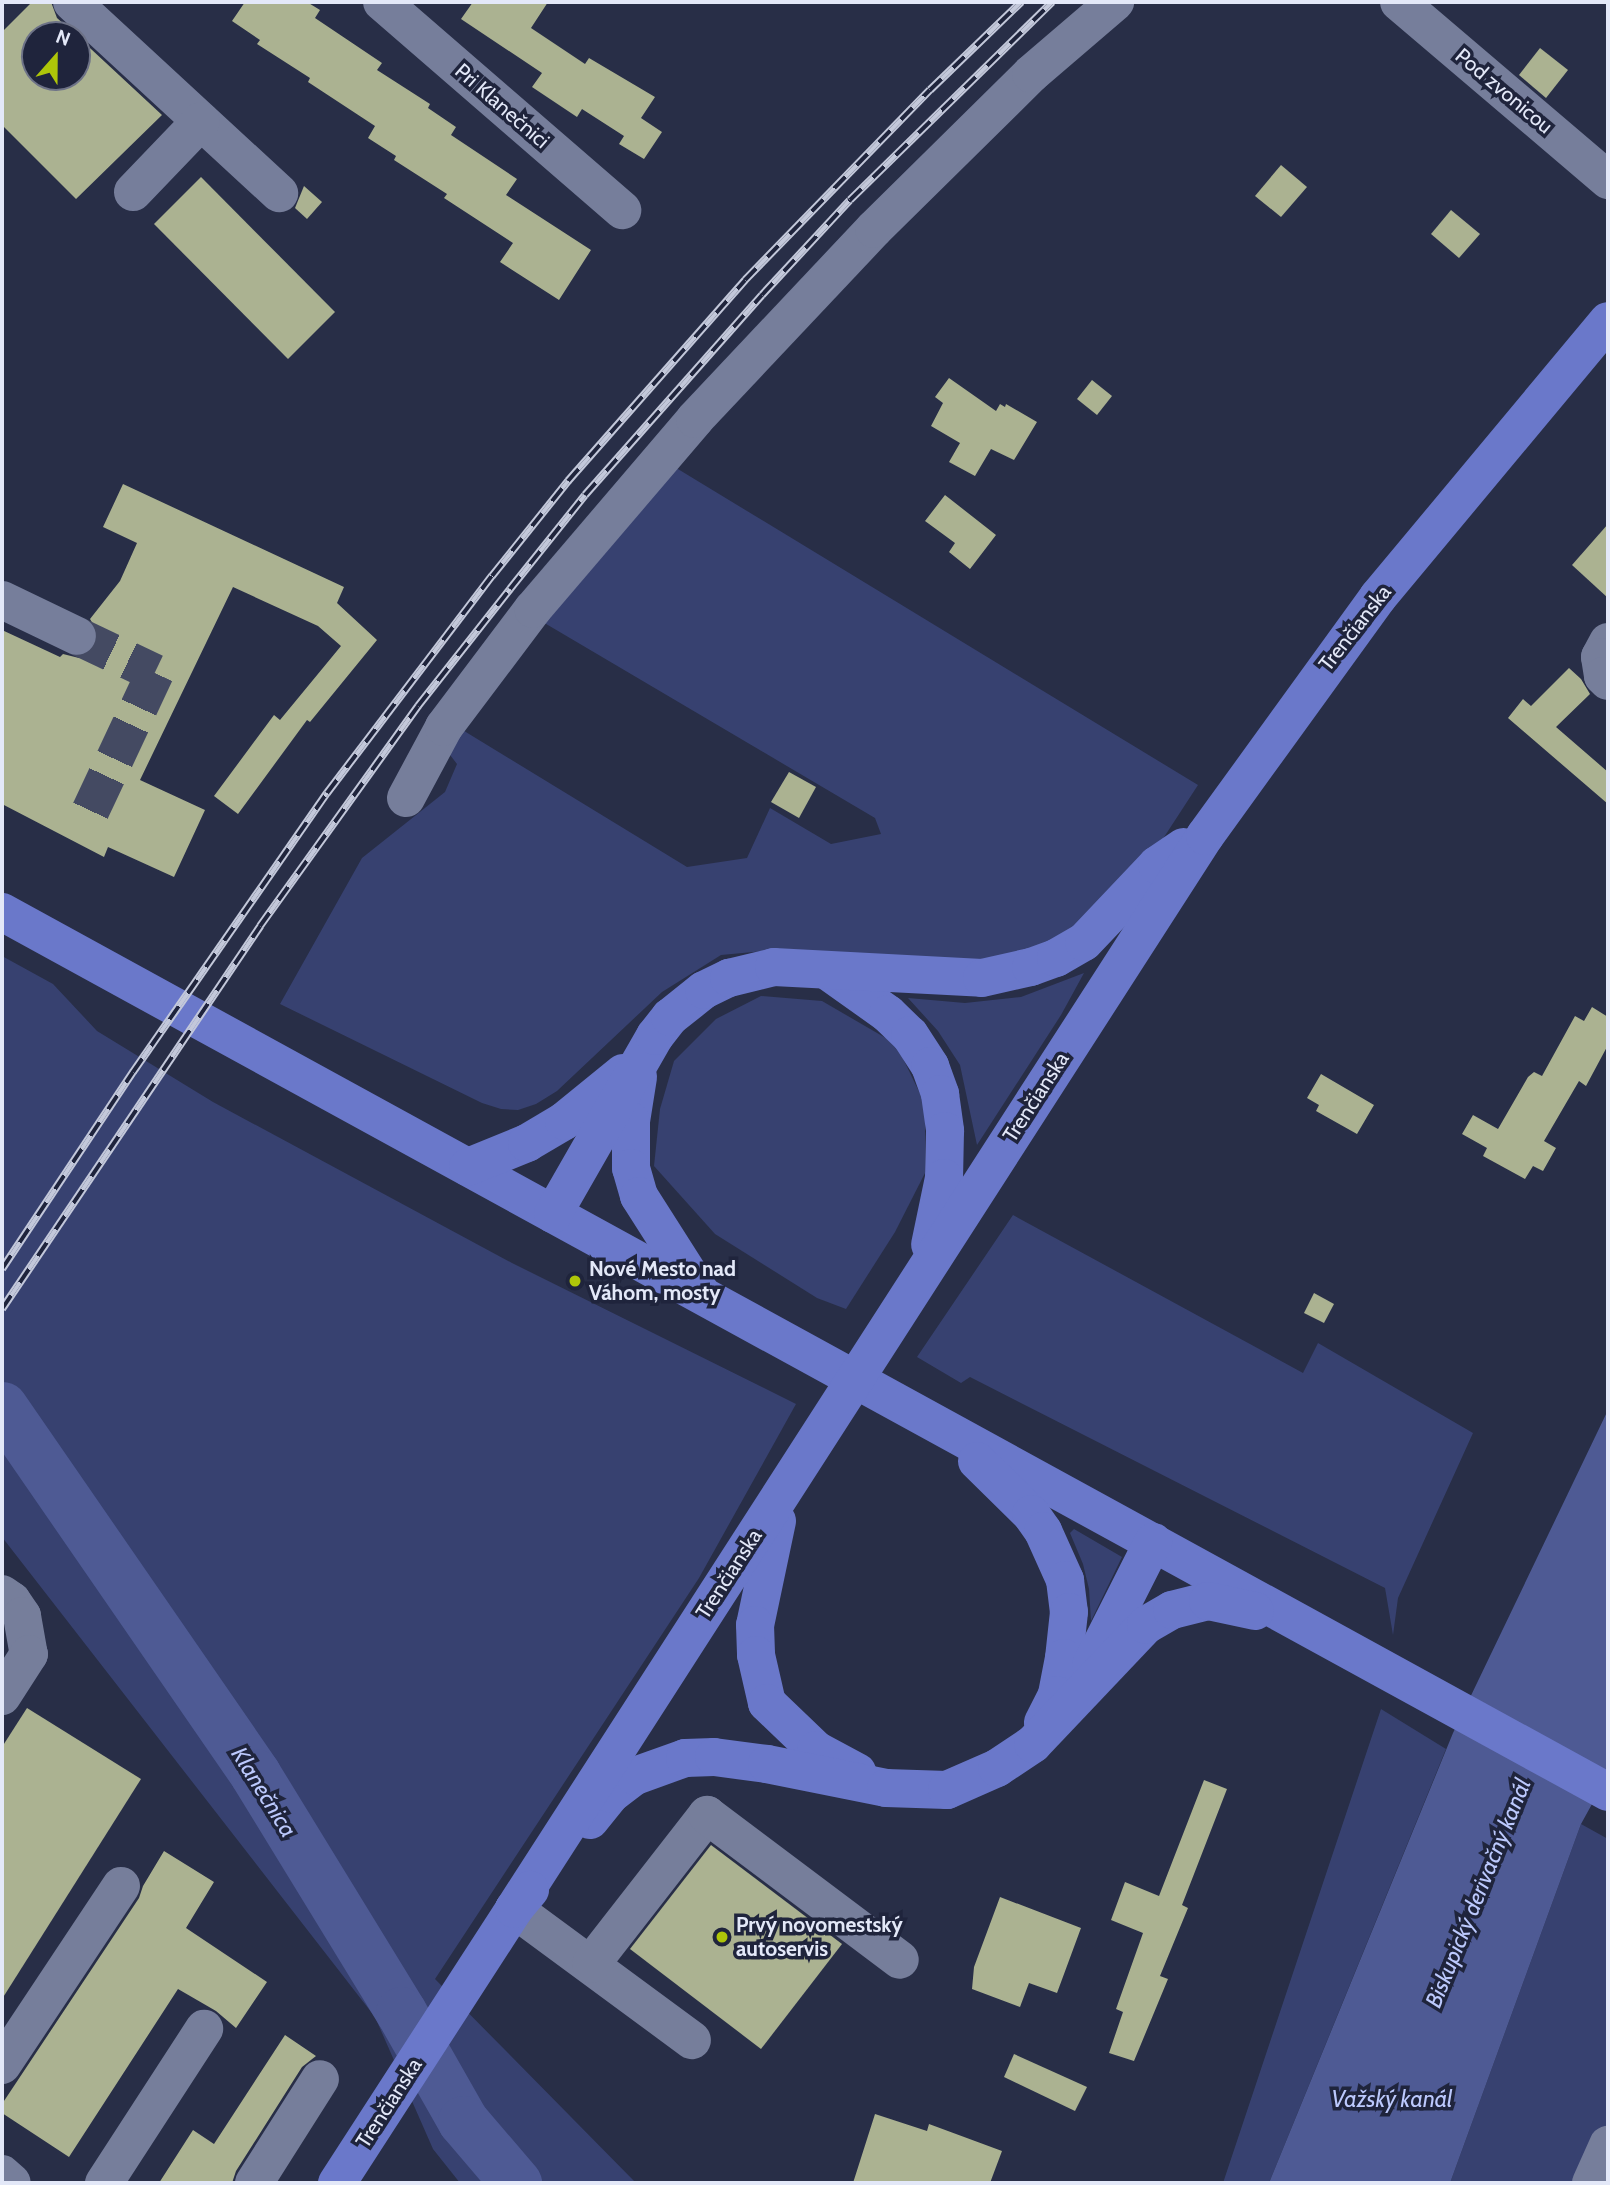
<!DOCTYPE html>
<html>
<head>
<meta charset="utf-8">
<style>
  body { margin:0 }
  #map { position:relative; width:1610px; height:2185px; overflow:hidden; background:#282e47; font-family:Cabin,sans-serif }
  div>[style] { position:absolute }
  [style*='--x'] { left:calc(var(--x)*1px); top:calc(var(--y)*1px); width:calc(var(--w)*1px); rotate:calc(var(--a)*1deg) }
  .green>* { inset:0; background:#374170 }
  .water>* { inset:0; background:#4e5a94 }
  .river>* { height:51px; margin:-25.5px; padding:0 25.5px; transform-origin:25.5px; border-radius:25.5px; background:#4e5a94 }
  .building>* { inset:0; background:#abb291 }
  .minor-tunnel>* { height:38px; margin-top:-19px; transform-origin:0; background:repeating-linear-gradient(90deg,#444a62 0 38px,transparent 0 57px) }
  .minor>* { height:38px; margin:-19px; padding:0 19px; transform-origin:19px; border-radius:19px; background:#767e9b }
  .major>* { height:38px; margin:-19px; padding:0 19px; transform-origin:19px; border-radius:19px; background:#6a78ca }
  .rail>* { height:8px; margin-top:-4px; transform-origin:0; background:repeating-linear-gradient(90deg,#1f243c 0 16px,#c3c8da 0 32px); box-sizing:border-box; border-block:2px solid #c3c8da }
  .dots>* { width:19px; height:19px; translate:-50% -50%; box-sizing:border-box; border:4px solid #1f243c; border-radius:50% }
  span { translate:-50% -50%; white-space:nowrap; text-align:center; line-height:1.15; -webkit-text-stroke:7px #1f243c; paint-order:stroke }
  .street-label { font-size:21px; color:#e3e8f8 }
  .poi-label { font-size:21px; color:#e3e8f8; font-weight:700 }
  .left { translate:0 -50%; text-align:left }
  .water-label { font-size:23px; color:#bcc9fd; font-style:italic }
  .frame { position:absolute; inset:0; border:4px solid #e3e8f8; pointer-events:none }
  .north { position:absolute; left:21px; top:21px; width:70px; height:70px; box-sizing:border-box; background:#1f243c; border:2px solid #6d7287; border-radius:50%; rotate:21deg; font-size:19px; font-weight:700; line-height:28px; text-align:center; color:#e3e8f8 }
  .north::after { content:''; display:block; margin:auto; width:24px; height:32px; background:#aec509; clip-path:polygon(50% 0,100% 100%,50% 72%,0 100%) }
</style>
</head>
<body>
<div id="map">
  <div class="green">
    <div style="clip-path:polygon(668px 463px,1198px 785px,1155px 851px,1101px 917px,1014px 965px,786px 949px,721px 955px,662px 992px,557px 1091px,536px 1104px,518px 1110px,501px 1109px,482px 1103px,280px 1004px,362px 858px,445px 792px,457px 764px,447px 751px,456px 726px,687px 867px,747px 858px,770px 808px,831px 844px,881px 834px,875px 818px,536px 618px)"></div>
    <div style="clip-path:polygon(2px 956px,53px 984px,97px 1031px,213px 1102px,512px 1263px,796px 1404px,699px 1578px,435px 1979px,636px 2183px,460px 2183px,433px 2149px,375px 2017px,2px 1537px)"></div>
    <div style="clip-path:polygon(1084px 973px,1061px 1015px,977px 1145px,960px 1065px,938px 1031px,908px 998px,965px 1003px,1021px 997px)"></div>
    <div style="clip-path:polygon(761px 996px,822px 1001px,896px 1044px,925px 1104px,925px 1173px,895px 1232px,846px 1309px,817px 1298px,715px 1234px,654px 1166px,660px 1109px,674px 1061px,716px 1019px)"></div>
    <div style="clip-path:polygon(1013px 1215px,1303px 1373px,1318px 1343px,1473px 1433px,1398px 1598px,1393px 1635px,1385px 1588px,970px 1377px,961px 1383px,917px 1357px)"></div>
    <div style="clip-path:polygon(1074px 1529px,1122px 1557px,1091px 1621px,1089px 1589px,1083px 1564px,1070px 1533px)"></div>
    <div style="clip-path:polygon(1381px 1709px,1446px 1749px,1269px 2183px,1223px 2183px)"></div>
    <div style="clip-path:polygon(1581px 1824px,1608px 1839px,1608px 2183px,1450px 2183px)"></div>
  </div>
  <div class="water">
    <div style="clip-path:polygon(1608px 1410px,1608px 1775px,1581px 1824px,1450px 2183px,1269px 2183px,1453px 1733px)"></div>
  </div>
  <div class="river">
    <div style="--x:2;--y:1407;--w:446;--a:55.4"></div>
    <div style="--x:255;--y:1774;--w:279;--a:58.5"></div>
    <div style="--x:401;--y:2012;--w:125;--a:60.4"></div>
    <div style="--x:463;--y:2121;--w:82;--a:49.5"></div>
  </div>
  <div class="building">
    <div style="clip-path:polygon(32px 2px,51px 2px,57px 18px,76px 35px,35px 35px,35px 77px,77px 77px,77px 36px,162px 115px,76px 199px,2px 125px,2px 32px)"></div>
    <div style="clip-path:polygon(245px 2px,307px 2px,320px 10px,315px 18px,382px 63px,377px 70px,430px 104px,428px 108px,456px 127px,451px 135px,517px 179px,506px 195px,591px 250px,559px 300px,500px 262px,513px 243px,444px 198px,447px 194px,394px 160px,396px 156px,368px 138px,375px 126px,308px 82px,310px 78px,257px 44px,260px 40px,232px 21px)"></div>
    <div style="clip-path:polygon(473px 2px,548px 2px,531px 28px,585px 64px,589px 58px,655px 97px,641px 118px,662px 132px,644px 159px,619px 144px,624px 136px,582px 109px,577px 117px,532px 87px,542px 73px,461px 19px)"></div>
    <div style="clip-path:polygon(1540px 48px,1568px 70px,1546px 98px,1519px 75px)"></div>
    <div style="clip-path:polygon(1281px 165px,1307px 187px,1281px 217px,1255px 196px)"></div>
    <div style="clip-path:polygon(201px 177px,335px 312px,288px 359px,154px 224px)"></div>
    <div style="clip-path:polygon(304px 186px,322px 202px,307px 219px,295px 208px)"></div>
    <div style="clip-path:polygon(1451px 210px,1480px 234px,1459px 258px,1431px 234px)"></div>
    <div style="clip-path:polygon(949px 378px,996px 411px,1000px 404px,1005px 407px,1006px 404px,1037px 422px,1014px 460px,991px 449px,975px 476px,949px 462px,960px 443px,931px 426px,943px 403px,935px 397px)"></div>
    <div style="clip-path:polygon(1092px 380px,1112px 396px,1097px 415px,1077px 399px)"></div>
    <div style="clip-path:polygon(123px 484px,344px 587px,337px 603px,377px 640px,310px 722px,307px 720px,238px 814px,214px 796px,274px 715px,280px 720px,341px 646px,318px 626px,233px 587px,140px 780px,205px 810px,174px 877px,108px 847px,104px 857px,2px 804px,2px 630px,60px 657px,63px 654px,79px 658px,90px 654px,96px 646px,99px 634px,90px 619px,120px 581px,137px 543px,103px 527px)"></div>
    <div style="clip-path:polygon(945px 495px,996px 535px,970px 569px,949px 552px,955px 543px,925px 521px)"></div>
    <div style="clip-path:polygon(1608px 524px,1608px 598px,1572px 565px)"></div>
    <div style="clip-path:polygon(1569px 668px,1581px 679px,1590px 694px,1556px 727px,1608px 772px,1608px 804px,1508px 718px,1523px 699px,1531px 706px)"></div>
    <div style="clip-path:polygon(789px 772px,816px 787px,799px 818px,771px 802px)"></div>
    <div style="clip-path:polygon(1592px 1007px,1608px 1017px,1608px 1045px,1586px 1086px,1579px 1081px,1544px 1141px,1556px 1148px,1543px 1171px,1533px 1166px,1525px 1179px,1483px 1156px,1487px 1148px,1462px 1134px,1473px 1115px,1498px 1129px,1528px 1077px,1534px 1072px,1542px 1076px,1575px 1016px,1584px 1021px)"></div>
    <div style="clip-path:polygon(1321px 1074px,1374px 1105px,1357px 1134px,1316px 1111px,1319px 1105px,1307px 1098px)"></div>
    <div style="clip-path:polygon(1314px 1293px,1334px 1304px,1324px 1323px,1304px 1313px)"></div>
    <div style="clip-path:polygon(27px 1708px,141px 1779px,2px 1999px,2px 1747px)"></div>
    <div style="clip-path:polygon(1204px 1780px,1227px 1789px,1182px 1905px,1188px 1908px,1160px 1976px,1168px 1979px,1134px 2061px,1109px 2053px,1123px 2012px,1116px 2009px,1143px 1933px,1111px 1920px,1125px 1882px,1159px 1896px)"></div>
    <div style="clip-path:polygon(711px 1845px,842px 1944px,761px 2049px,630px 1949px)"></div>
    <div style="clip-path:polygon(164px 1851px,214px 1882px,186px 1928px,267px 1982px,236px 2028px,216px 2011px,178px 1989px,69px 2157px,2px 2113px,2px 2104px,139px 1898px,143px 1886px)"></div>
    <div style="clip-path:polygon(1000px 1897px,1081px 1928px,1057px 1993px,1029px 1983px,1020px 2007px,972px 1989px,974px 1967px)"></div>
    <div style="clip-path:polygon(285px 2035px,316px 2056px,302px 2067px,236px 2171px,232px 2183px,159px 2183px,193px 2130px,214px 2144px)"></div>
    <div style="clip-path:polygon(1014px 2054px,1087px 2087px,1075px 2111px,1004px 2077px)"></div>
    <div style="clip-path:polygon(875px 2114px,927px 2131px,929px 2124px,1002px 2151px,990px 2183px,853px 2183px)"></div>
  </div>
  <div class="minor-tunnel">
    <div style="--x:77;--y:636;--w:86;--a:25.4"></div>
    <div style="--x:155;--y:673;--w:153;--a:115.1"></div>
  </div>
  <div class="minor">
    <div style="--x:72;--y:2;--w:282;--a:42.7"></div>
    <div style="--x:382;--y:2;--w:318;--a:40.9"></div>
    <div style="--x:1399;--y:2;--w:275;--a:40.4"></div>
    <div style="--x:133;--y:192;--w:98;--a:-46.2"></div>
    <div style="--x:2;--y:600;--w:83;--a:25.6"></div>
    <div style="--x:1608;--y:642;--w:17;--a:118"></div>
    <div style="--x:1600;--y:657;--w:19;--a:81"></div>
    <div style="--x:1603;--y:676;--w:7;--a:45"></div>
    <div style="--x:406;--y:798;--w:81;--a:-61.8"></div>
    <div style="--x:444;--y:727;--w:148;--a:-53"></div>
    <div style="--x:533;--y:609;--w:250;--a:-49.5"></div>
    <div style="--x:695;--y:419;--w:261;--a:-46.7"></div>
    <div style="--x:874;--y:229;--w:221;--a:-44.6"></div>
    <div style="--x:1031;--y:74;--w:111;--a:-40.6"></div>
    <div style="--x:2;--y:1594;--w:12;--a:35"></div>
    <div style="--x:12;--y:1601;--w:18;--a:56"></div>
    <div style="--x:22;--y:1616;--w:39;--a:80"></div>
    <div style="--x:29;--y:1654;--w:50;--a:122.7"></div>
    <div style="--x:514;--y:1909;--w:221;--a:36.4"></div>
    <div style="--x:591;--y:1964;--w:189;--a:-52.1"></div>
    <div style="--x:707;--y:1815;--w:241;--a:36.9"></div>
    <div style="--x:2;--y:2065;--w:215;--a:-56.4"></div>
    <div style="--x:2;--y:2174;--w:13;--a:42"></div>
    <div style="--x:104;--y:2183;--w:184;--a:-57"></div>
    <div style="--x:254;--y:2183;--w:123;--a:-57.6"></div>
    <div style="--x:1591;--y:2183;--w:42;--a:-65.9"></div>
  </div>
  <div class="major">
    <div style="--x:2;--y:912;--w:1831;--a:28.72"></div>
    <div style="--x:829;--y:972;--w:72;--a:35.4"></div>
    <div style="--x:888;--y:1014;--w:30;--a:44"></div>
    <div style="--x:910;--y:1035;--w:37;--a:57"></div>
    <div style="--x:930;--y:1066;--w:30;--a:70"></div>
    <div style="--x:940;--y:1094;--w:37;--a:82"></div>
    <div style="--x:945;--y:1131;--w:47;--a:91.2"></div>
    <div style="--x:944;--y:1178;--w:68;--a:101.8"></div>
    <div style="--x:638;--y:1077;--w:45;--a:99"></div>
    <div style="--x:631;--y:1121;--w:47;--a:90"></div>
    <div style="--x:631;--y:1168;--w:29;--a:74"></div>
    <div style="--x:639;--y:1196;--w:117;--a:57.5"></div>
    <div style="--x:468;--y:1167;--w:64;--a:-22.1"></div>
    <div style="--x:527;--y:1143;--w:43;--a:-30.7"></div>
    <div style="--x:564;--y:1121;--w:76;--a:-39.1"></div>
    <div style="--x:553;--y:1214;--w:205;--a:-60.2"></div>
    <div style="--x:655;--y:1036;--w:24;--a:-52"></div>
    <div style="--x:670;--y:1017;--w:43;--a:-38.5"></div>
    <div style="--x:704;--y:990;--w:28;--a:-26"></div>
    <div style="--x:729;--y:978;--w:46;--a:-13.7"></div>
    <div style="--x:774;--y:967;--w:208;--a:3"></div>
    <div style="--x:982;--y:978;--w:50;--a:-12.7"></div>
    <div style="--x:1031;--y:967;--w:27;--a:-20"></div>
    <div style="--x:1056;--y:958;--w:32;--a:-30"></div>
    <div style="--x:1084;--y:942;--w:106;--a:-46.5"></div>
    <div style="--x:1157;--y:865;--w:32;--a:-34"></div>
    <div style="--x:977;--y:1461;--w:76;--a:44.5"></div>
    <div style="--x:1031;--y:1514;--w:21;--a:55"></div>
    <div style="--x:1043;--y:1531;--w:54;--a:65.8"></div>
    <div style="--x:1065;--y:1580;--w:32;--a:83"></div>
    <div style="--x:1069;--y:1612;--w:46;--a:96.2"></div>
    <div style="--x:1064;--y:1658;--w:38;--a:101"></div>
    <div style="--x:1057;--y:1695;--w:31;--a:117"></div>
    <div style="--x:777;--y:1521;--w:106;--a:101.9"></div>
    <div style="--x:755;--y:1625;--w:30;--a:88"></div>
    <div style="--x:756;--y:1655;--w:49;--a:77.1"></div>
    <div style="--x:767;--y:1703;--w:68;--a:43.8"></div>
    <div style="--x:816;--y:1750;--w:47;--a:28.2"></div>
    <div style="--x:1091;--y:1665;--w:138;--a:-63.2"></div>
    <div style="--x:590;--y:1820;--w:33;--a:-51"></div>
    <div style="--x:611;--y:1794;--w:30;--a:-37"></div>
    <div style="--x:635;--y:1776;--w:53;--a:-19.8"></div>
    <div style="--x:685;--y:1758;--w:29;--a:-2"></div>
    <div style="--x:714;--y:1757;--w:53;--a:7.5"></div>
    <div style="--x:767;--y:1764;--w:121;--a:11.4"></div>
    <div style="--x:886;--y:1788;--w:61;--a:1.9"></div>
    <div style="--x:947;--y:1790;--w:55;--a:-23.7"></div>
    <div style="--x:997;--y:1768;--w:43;--a:-33.7"></div>
    <div style="--x:1033;--y:1744;--w:164;--a:-46.5"></div>
    <div style="--x:1146;--y:1625;--w:30;--a:-30"></div>
    <div style="--x:1172;--y:1610;--w:37;--a:-14"></div>
    <div style="--x:1208;--y:1601;--w:48;--a:12"></div>
    <div style="--x:514;--y:1909;--w:1276;--a:-57.22"></div>
    <div style="--x:1205;--y:836;--w:295;--a:-54.1"></div>
    <div style="--x:1378;--y:597;--w:359;--a:-50.2"></div>
    <div style="--x:337;--y:2183;--w:326;--a:-57.1"></div>
    <div style="--x:514;--y:1909;--w:25;--a:-50"></div>
  </div>
  <div class="rail">
    <div style="--x:2;--y:1269;--w:237;--a:-56.4"></div>
    <div style="--x:133;--y:1072;--w:340;--a:-55.2"></div>
    <div style="--x:327;--y:793;--w:273;--a:-52.8"></div>
    <div style="--x:492;--y:576;--w:122;--a:-51.3"></div>
    <div style="--x:568;--y:481;--w:268;--a:-48.6"></div>
    <div style="--x:745;--y:280;--w:265;--a:-45.8"></div>
    <div style="--x:930;--y:90;--w:127;--a:-44"></div>
    <div style="--x:2;--y:1309;--w:462;--a:-56"></div>
    <div style="--x:260;--y:926;--w:271;--a:-54.3"></div>
    <div style="--x:418;--y:706;--w:149;--a:-51.8"></div>
    <div style="--x:510;--y:589;--w:120;--a:-51.4"></div>
    <div style="--x:585;--y:495;--w:267;--a:-48.5"></div>
    <div style="--x:762;--y:295;--w:129;--a:-47.2"></div>
    <div style="--x:850;--y:200;--w:283;--a:-44.4"></div>
  </div>
  <div class="dots">
    <div style="left:575px;top:1281px;background:#aec509"></div>
    <div style="left:722px;top:1937px;background:#aec509"></div>
  </div>
  <div class="street-label">
    <span style="left:1504px;top:91px;rotate:40deg">Pod zvonicou</span>
    <span style="left:502px;top:106px;rotate:41deg">Pri Klanečnici</span>
    <span style="left:1355px;top:628px;rotate:-52deg">Trenčianska</span>
    <span style="left:1036px;top:1097px;rotate:-57deg">Trenčianska</span>
    <span style="left:729px;top:1574px;rotate:-57deg">Trenčianska</span>
    <span style="left:389px;top:2103px;rotate:-57deg">Trenčianska</span>
  </div>
  <div class="poi-label">
    <span class="left" style="left:589px;top:1281px">Nové Mesto nad<br>Váhom, mosty</span>
    <span class="left" style="left:736px;top:1937px">Prvý novomestský<br>autoservis</span>
  </div>
  <div class="water-label">
    <span style="left:264px;top:1792px;rotate:58deg">Klanečnica</span>
    <span style="left:1478px;top:1893px;rotate:-68deg">Biskupický derivačný kanál</span>
    <span style="left:1392px;top:2099px">Važský kanál</span>
  </div>
  <div class="frame"></div>
  <div class="north">N</div>
</div>
</body>
</html>
